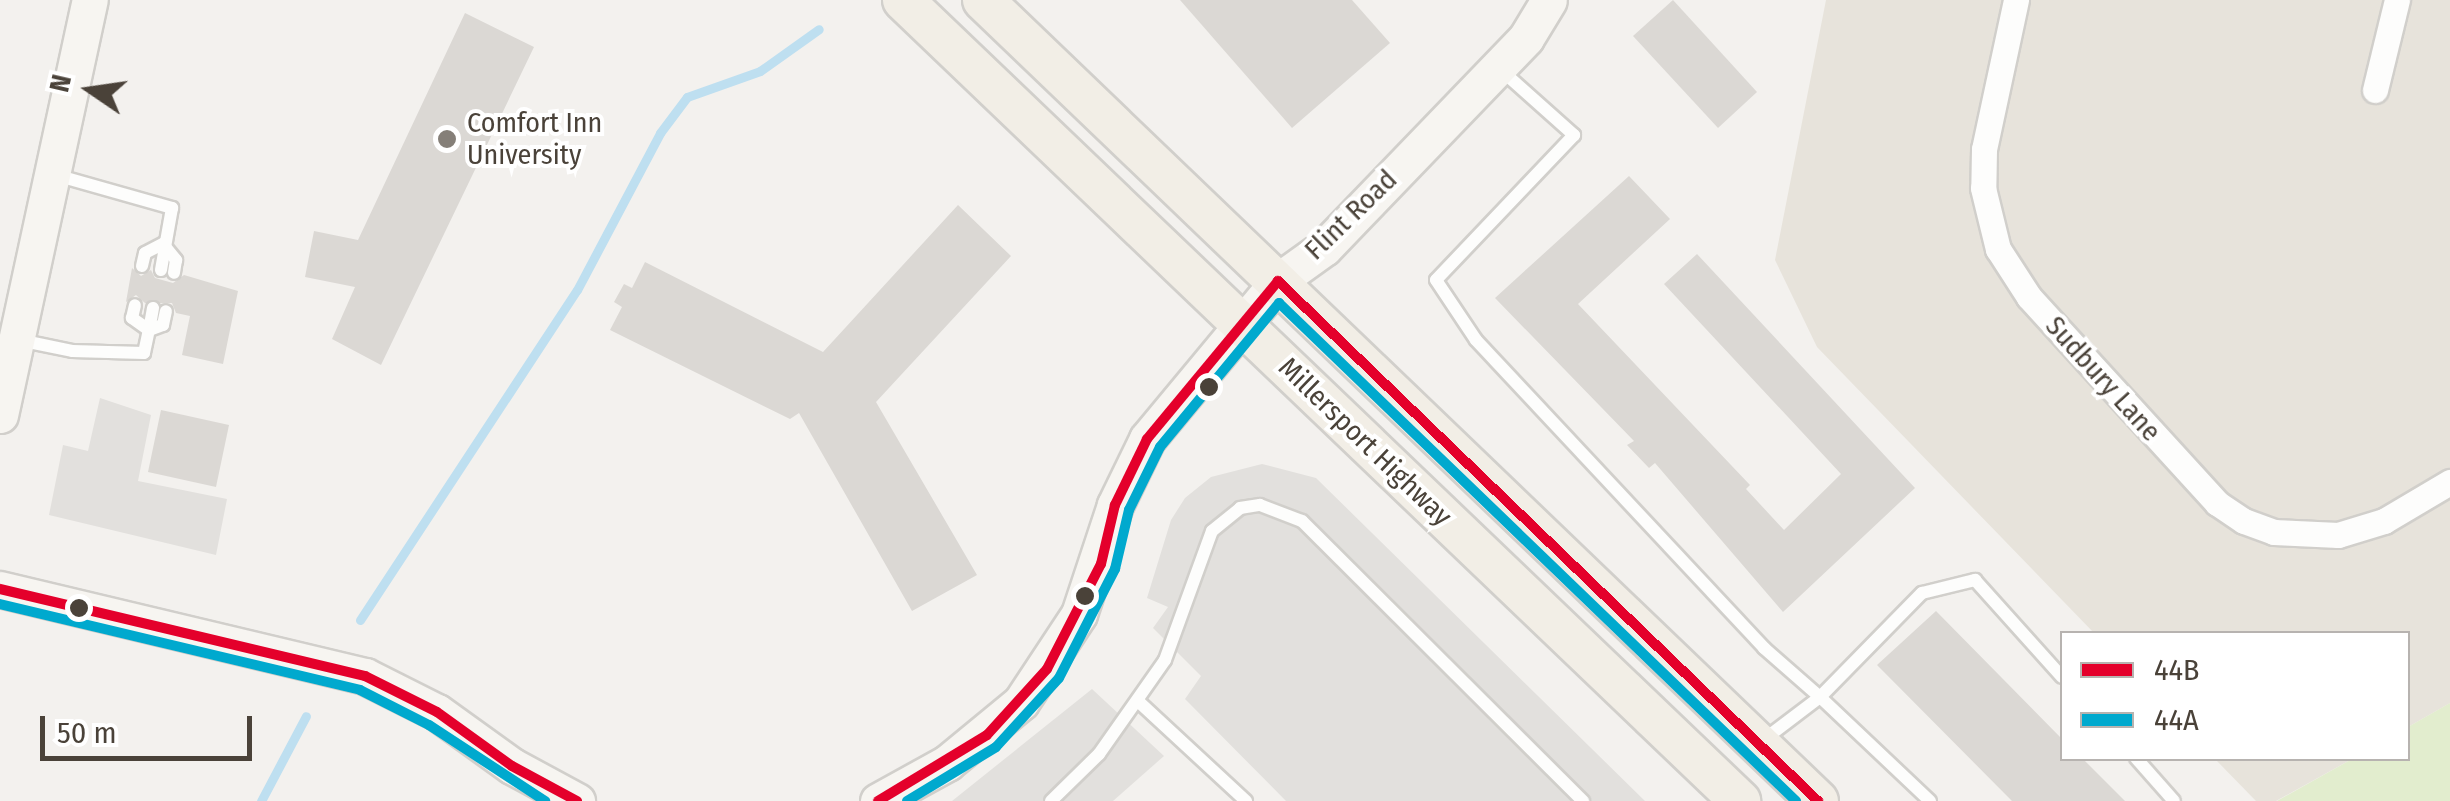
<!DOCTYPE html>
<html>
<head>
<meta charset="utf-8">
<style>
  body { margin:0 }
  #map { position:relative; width:2450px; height:801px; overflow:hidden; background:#f3f1ee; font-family:"Fira Sans Condensed",sans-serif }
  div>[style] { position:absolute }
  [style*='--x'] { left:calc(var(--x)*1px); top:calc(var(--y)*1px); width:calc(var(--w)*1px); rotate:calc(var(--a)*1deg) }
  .residential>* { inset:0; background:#e7e3db }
  .green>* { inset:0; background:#e2edce }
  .parking>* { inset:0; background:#e2e0dd }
  .stream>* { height:9px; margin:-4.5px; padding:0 4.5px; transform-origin:4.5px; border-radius:4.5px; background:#bedff0 }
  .building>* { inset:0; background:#dbd8d4 }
  .roads { filter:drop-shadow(2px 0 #d1cfcb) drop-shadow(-2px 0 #d1cfcb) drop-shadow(0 2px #d1cfcb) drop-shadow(0 -2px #d1cfcb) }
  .lane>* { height:12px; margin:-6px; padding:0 6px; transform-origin:6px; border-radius:6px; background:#fdfdfc }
  .street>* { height:25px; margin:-12.5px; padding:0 12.5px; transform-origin:12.5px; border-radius:12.5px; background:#fdfdfc }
  .secondary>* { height:35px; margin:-17.5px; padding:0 17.5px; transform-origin:17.5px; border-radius:17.5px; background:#f7f5f1 }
  .primary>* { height:40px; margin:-20px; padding:0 20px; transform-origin:20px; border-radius:20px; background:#f2eee6 }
  .bus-1>* { height:10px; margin:-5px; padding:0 5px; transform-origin:5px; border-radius:5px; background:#e4002b }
  .bus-2>* { height:10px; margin:-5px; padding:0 5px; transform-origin:5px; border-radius:5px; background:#00a9ce }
  .dots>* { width:28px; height:28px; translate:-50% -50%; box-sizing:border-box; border:5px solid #fff; border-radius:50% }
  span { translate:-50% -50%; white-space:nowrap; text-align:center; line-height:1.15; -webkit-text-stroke:8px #fff; paint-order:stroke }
  .poi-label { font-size:28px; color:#4a4239 }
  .left { translate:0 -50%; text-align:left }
  .street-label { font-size:28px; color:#4a4239 }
  .legend { position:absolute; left:2060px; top:631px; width:350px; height:130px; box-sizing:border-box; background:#fff; border:2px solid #b7b3b0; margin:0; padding:12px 18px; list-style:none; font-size:30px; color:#4a4239 }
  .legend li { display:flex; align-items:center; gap:20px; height:50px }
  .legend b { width:50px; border:2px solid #b7b3b0 }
  .north { position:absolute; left:40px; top:40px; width:100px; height:100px; -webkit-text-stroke:8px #fff; paint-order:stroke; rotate:283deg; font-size:28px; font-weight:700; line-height:40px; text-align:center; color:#4a4239 }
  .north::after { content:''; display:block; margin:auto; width:35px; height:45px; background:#4a4239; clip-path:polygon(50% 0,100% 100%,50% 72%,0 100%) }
  .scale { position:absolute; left:40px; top:716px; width:212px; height:45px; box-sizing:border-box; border:5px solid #4a4239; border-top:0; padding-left:12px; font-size:30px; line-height:35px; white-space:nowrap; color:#4a4239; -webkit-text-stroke:8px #fff; paint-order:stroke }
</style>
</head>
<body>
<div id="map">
  <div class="residential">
    <div style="clip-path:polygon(1826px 0,2450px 0,2450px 703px,2408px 727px,2408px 634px,2094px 633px,1817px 347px,1775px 260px)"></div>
    <div style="clip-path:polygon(2215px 759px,2352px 759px,2276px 801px,2256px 801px)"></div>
  </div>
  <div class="green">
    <div style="clip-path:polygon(2450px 703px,2450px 801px,2277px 801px,2352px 759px,2408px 758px,2408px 727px)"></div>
  </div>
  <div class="parking">
    <div style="clip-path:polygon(100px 398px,151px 415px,138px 481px,227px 499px,216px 555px,49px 515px,63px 445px,88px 451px)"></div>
    <div style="clip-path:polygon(1262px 464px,1316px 478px,1645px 801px,1286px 801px,1185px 699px,1201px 676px,1153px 628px,1168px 607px,1147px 598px,1171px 520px,1185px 498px,1211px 477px)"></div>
    <div style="clip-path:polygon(1092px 689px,1164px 756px,1113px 801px,952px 801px)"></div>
  </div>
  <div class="stream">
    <div style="--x:360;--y:620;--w:395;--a:-56.7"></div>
    <div style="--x:577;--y:290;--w:178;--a:-62.1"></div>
    <div style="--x:660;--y:133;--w:45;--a:-53.1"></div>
    <div style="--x:687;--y:97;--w:77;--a:-19.6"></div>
    <div style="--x:760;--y:71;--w:72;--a:-35.4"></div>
    <div style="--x:261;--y:801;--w:96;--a:-62.1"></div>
  </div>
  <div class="building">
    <div style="clip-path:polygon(1180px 0,1352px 0,1390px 43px,1292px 128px)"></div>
    <div style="clip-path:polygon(1673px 0,1757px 92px,1718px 128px,1633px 36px)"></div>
    <div style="clip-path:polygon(465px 13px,534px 47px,381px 365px,332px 339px,355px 287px,305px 277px,314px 231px,358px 240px)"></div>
    <div style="clip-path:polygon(1629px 176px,1670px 219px,1578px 304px,1750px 485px,1746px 489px,1784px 530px,1841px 474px,1664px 284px,1697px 254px,1915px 488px,1783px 612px,1655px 463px,1649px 468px,1627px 445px,1634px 441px,1495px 298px)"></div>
    <div style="clip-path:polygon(958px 205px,1011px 256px,876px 402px,977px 575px,912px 611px,799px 413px,790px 419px,610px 330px,622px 307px,614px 302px,624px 284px,632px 288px,645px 262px,823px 352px)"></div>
    <div style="clip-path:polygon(132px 268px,141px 276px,151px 270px,155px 278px,173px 283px,184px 275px,238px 291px,223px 364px,182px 355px,190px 316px,176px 313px,172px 303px,145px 303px,136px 295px,126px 302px)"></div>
    <div style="clip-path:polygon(161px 410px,229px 425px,216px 487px,148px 472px)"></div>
    <div style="clip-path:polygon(1936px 611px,2062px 739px,2062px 758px,2082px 758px,2125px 801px,2012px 801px,1877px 665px)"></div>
  </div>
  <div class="roads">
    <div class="lane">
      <div style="--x:1501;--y:70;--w:98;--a:41.7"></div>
      <div style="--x:1574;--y:135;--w:200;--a:133.6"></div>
      <div style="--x:1436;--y:280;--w:72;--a:56.3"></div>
      <div style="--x:1476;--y:340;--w:422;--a:46.9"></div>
      <div style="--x:1764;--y:648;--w:74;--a:41.2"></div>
      <div style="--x:1820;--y:697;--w:73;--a:142.8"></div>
      <div style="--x:52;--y:174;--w:125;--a:15.8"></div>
      <div style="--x:172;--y:208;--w:63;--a:100.1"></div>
      <div style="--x:142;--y:266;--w:13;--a:-77"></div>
      <div style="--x:145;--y:253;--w:20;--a:-27"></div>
      <div style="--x:163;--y:244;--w:21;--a:51"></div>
      <div style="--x:176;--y:260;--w:13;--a:99"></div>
      <div style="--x:153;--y:308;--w:22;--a:100"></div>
      <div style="--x:149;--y:330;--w:15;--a:-20"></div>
      <div style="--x:163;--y:325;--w:14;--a:-78"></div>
      <div style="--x:19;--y:340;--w:54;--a:11.7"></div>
      <div style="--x:72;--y:351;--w:72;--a:1.6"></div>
      <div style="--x:144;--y:353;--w:24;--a:-78"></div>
      <div style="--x:149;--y:330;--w:21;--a:-145"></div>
      <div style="--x:132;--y:318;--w:13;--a:-77"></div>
      <div style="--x:1139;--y:702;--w:146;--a:42.8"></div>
      <div style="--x:2136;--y:758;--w:57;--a:48.5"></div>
      <div style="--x:1051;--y:801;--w:67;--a:-44.4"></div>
      <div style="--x:1099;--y:754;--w:115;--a:-54.9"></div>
      <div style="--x:1165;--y:660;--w:137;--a:-70"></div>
      <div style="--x:1212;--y:531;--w:36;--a:-39"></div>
      <div style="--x:1240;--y:508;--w:20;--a:-9"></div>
      <div style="--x:1260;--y:505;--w:45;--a:20.9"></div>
      <div style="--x:1302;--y:521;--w:397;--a:44.9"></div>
      <div style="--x:1930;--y:801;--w:151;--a:-136.6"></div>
      <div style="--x:1820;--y:697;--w:146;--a:-45.6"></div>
      <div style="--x:1922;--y:593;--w:55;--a:-13.8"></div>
      <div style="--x:1975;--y:580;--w:130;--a:48.1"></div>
    </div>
    <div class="street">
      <div style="--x:2016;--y:0;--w:152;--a:102.1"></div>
      <div style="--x:1984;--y:149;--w:39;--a:91"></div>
      <div style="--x:1983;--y:188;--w:63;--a:76.2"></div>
      <div style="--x:1998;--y:249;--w:57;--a:57.1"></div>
      <div style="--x:2029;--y:297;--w:279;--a:47.6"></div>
      <div style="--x:2217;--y:503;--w:32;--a:34"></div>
      <div style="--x:2244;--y:521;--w:32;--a:20"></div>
      <div style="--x:2274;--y:532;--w:64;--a:2.7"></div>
      <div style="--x:2338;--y:535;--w:48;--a:-16.9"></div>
      <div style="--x:2384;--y:521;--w:77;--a:-30.6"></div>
      <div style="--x:2375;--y:90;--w:93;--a:-76.3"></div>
    </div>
    <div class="secondary">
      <div style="--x:0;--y:415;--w:425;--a:-77.8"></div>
      <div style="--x:0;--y:589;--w:375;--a:13.4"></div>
      <div style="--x:365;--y:676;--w:80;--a:26.6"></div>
      <div style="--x:437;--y:712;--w:92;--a:35.8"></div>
      <div style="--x:512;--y:766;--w:74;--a:28.3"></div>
      <div style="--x:878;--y:801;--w:79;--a:-28.8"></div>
      <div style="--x:947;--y:763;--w:96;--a:-39.5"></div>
      <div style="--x:1021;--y:702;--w:105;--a:-56.6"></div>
      <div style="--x:1079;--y:614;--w:115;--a:-71.7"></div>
      <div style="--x:1115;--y:505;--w:73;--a:-64.1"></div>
      <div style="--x:1147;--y:439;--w:205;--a:-50.3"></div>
      <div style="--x:1278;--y:281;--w:57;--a:-35.7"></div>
      <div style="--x:1324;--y:248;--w:291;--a:-46.1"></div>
      <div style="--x:1526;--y:38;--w:44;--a:-58.8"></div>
    </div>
    <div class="primary">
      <div style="--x:903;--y:0;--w:1159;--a:43.74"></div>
      <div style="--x:983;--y:0;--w:1157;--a:43.81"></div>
    </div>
  </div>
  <div class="bus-1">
    <div style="--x:0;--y:589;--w:375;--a:13.4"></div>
    <div style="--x:365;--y:676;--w:80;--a:26.6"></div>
    <div style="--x:437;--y:712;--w:92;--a:35.8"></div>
    <div style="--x:512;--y:766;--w:74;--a:28.3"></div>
    <div style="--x:878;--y:801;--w:127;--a:-31.2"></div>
    <div style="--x:987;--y:735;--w:89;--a:-47.7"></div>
    <div style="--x:1047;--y:669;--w:118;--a:-62.8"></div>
    <div style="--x:1101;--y:564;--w:61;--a:-76.7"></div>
    <div style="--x:1115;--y:505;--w:73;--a:-64.1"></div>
    <div style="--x:1147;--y:439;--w:205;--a:-50.3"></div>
    <div style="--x:1278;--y:281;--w:750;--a:43.92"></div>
  </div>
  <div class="bus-2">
    <div style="--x:0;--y:604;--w:370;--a:13.4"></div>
    <div style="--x:360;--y:690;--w:77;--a:26.9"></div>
    <div style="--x:429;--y:725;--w:139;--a:33.2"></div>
    <div style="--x:907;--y:801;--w:104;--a:-31.2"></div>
    <div style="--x:996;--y:747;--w:93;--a:-47.6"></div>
    <div style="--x:1059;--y:678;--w:123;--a:-62.8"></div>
    <div style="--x:1115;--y:569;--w:61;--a:-76.7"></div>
    <div style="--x:1129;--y:510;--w:70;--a:-63.8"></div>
    <div style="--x:1160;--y:447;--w:187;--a:-50.4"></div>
    <div style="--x:1279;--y:303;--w:718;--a:43.93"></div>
  </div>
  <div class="dots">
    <div style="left:447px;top:139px;background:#857f78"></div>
    <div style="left:1209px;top:387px;background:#4a4239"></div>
    <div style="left:1085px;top:596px;background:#4a4239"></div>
    <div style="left:79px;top:608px;background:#4a4239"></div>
  </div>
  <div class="poi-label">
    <span class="left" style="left:467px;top:139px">Comfort Inn<br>University</span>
  </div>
  <div class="street-label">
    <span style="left:1351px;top:215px;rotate:-44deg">Flint Road</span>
    <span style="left:2103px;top:379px;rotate:48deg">Sudbury Lane</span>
    <span style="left:1365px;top:442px;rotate:44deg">Millersport Highway</span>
  </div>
  <ul class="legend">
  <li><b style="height:12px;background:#e4002b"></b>44B</li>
  <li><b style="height:12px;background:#00a9ce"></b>44A</li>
  </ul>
  <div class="north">N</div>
  <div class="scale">50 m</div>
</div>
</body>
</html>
